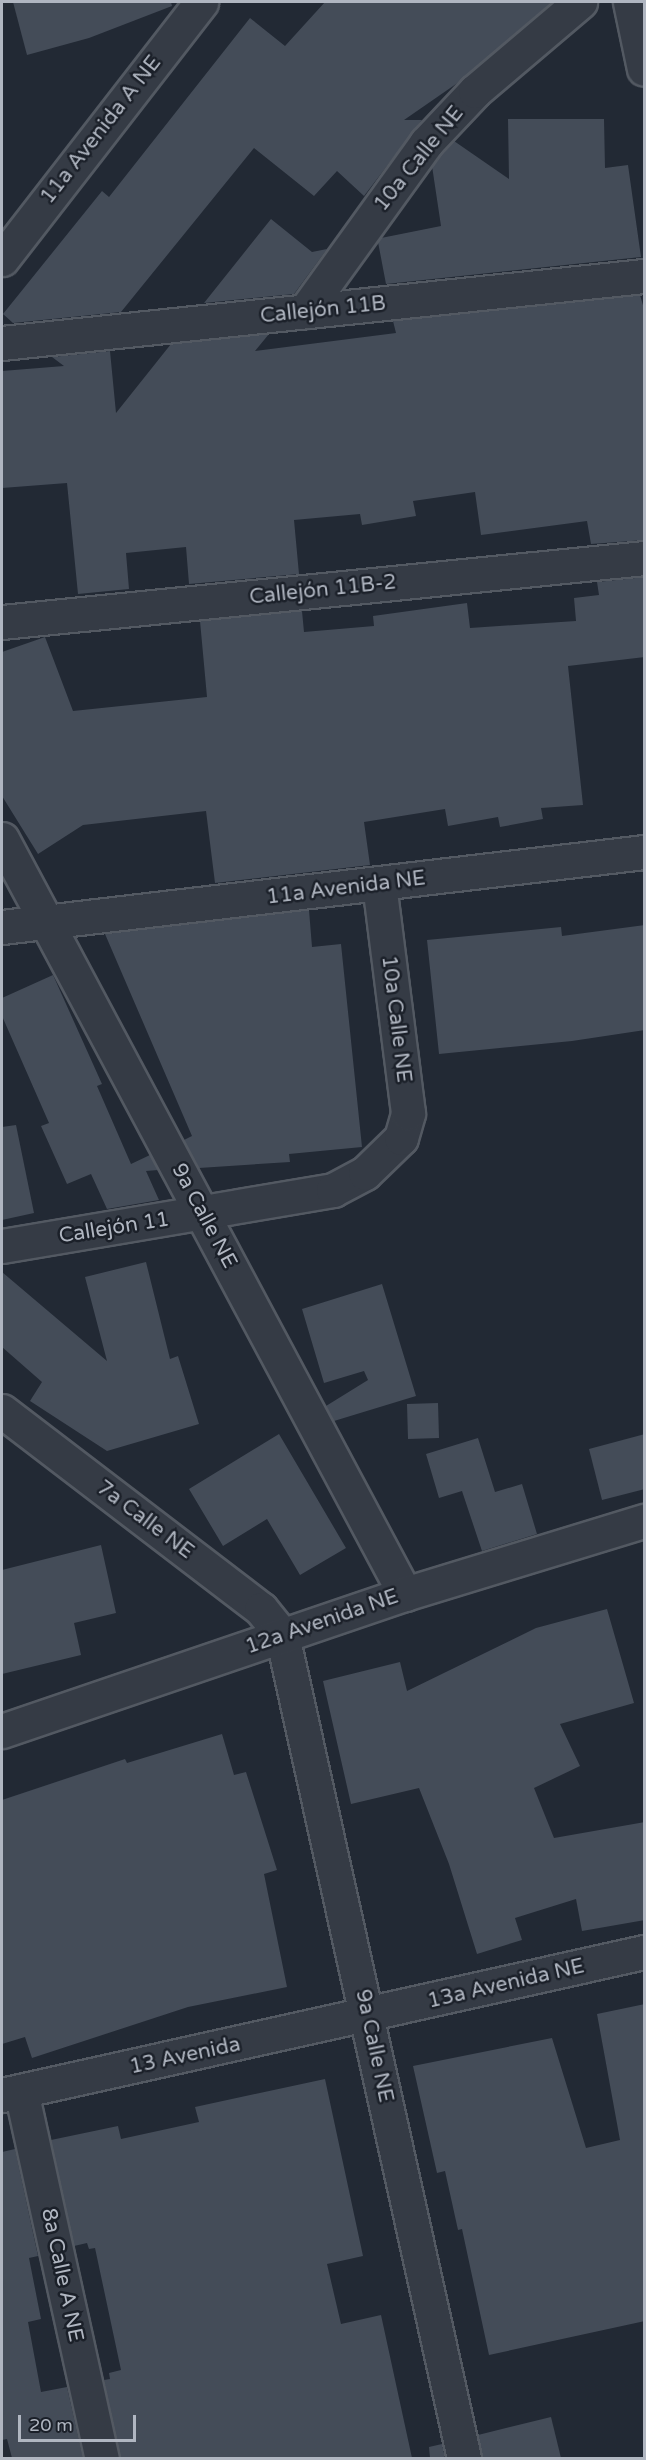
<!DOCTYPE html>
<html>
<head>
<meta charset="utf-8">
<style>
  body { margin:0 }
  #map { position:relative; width:646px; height:2460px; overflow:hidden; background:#222934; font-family:"Varela Round",sans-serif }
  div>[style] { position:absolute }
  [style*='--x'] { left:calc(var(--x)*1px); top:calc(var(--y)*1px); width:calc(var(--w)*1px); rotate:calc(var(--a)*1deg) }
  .building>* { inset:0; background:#444c58 }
  .roads { filter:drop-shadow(2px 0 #535962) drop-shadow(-2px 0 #535962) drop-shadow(0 2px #535962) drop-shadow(0 -2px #535962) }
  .minor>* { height:33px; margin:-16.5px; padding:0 16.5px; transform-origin:16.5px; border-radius:16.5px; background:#353b45 }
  span { translate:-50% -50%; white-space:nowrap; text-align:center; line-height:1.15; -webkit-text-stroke:5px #1b2029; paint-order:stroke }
  .street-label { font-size:21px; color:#b0b6c1 }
  .frame { position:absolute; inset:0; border:3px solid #b0b6c1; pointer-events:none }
  .scale { position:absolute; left:18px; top:2415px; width:118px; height:27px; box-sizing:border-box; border:3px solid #b0b6c1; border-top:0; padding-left:8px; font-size:18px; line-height:21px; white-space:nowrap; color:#b0b6c1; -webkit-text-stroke:4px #1b2029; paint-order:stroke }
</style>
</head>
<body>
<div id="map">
  <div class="building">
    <div style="clip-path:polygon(13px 2px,171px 2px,172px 6px,89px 38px,27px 55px)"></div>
    <div style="clip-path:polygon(325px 2px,552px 2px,456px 84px,404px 120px,422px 120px,364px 196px,337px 171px,314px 196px,254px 148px,121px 312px,13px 323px,3px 314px,102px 191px,109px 197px,250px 18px,285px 46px)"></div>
    <div style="clip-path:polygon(508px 119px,604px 119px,605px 168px,628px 165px,641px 257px,386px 284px,378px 242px,381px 238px,441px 226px,432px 166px,454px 141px,509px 179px)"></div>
    <div style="clip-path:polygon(271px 219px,312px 252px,327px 249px,294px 294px,204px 303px)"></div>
    <div style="clip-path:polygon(640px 295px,645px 312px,645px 540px,591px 544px,587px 521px,481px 535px,475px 492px,413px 501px,416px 516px,362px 525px,360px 514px,294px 520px,299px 574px,189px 584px,186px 547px,126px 553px,129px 589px,78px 594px,67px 483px,2px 488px,2px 371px,64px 366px,52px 357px,110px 351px,116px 413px,171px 344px,269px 334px,255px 351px,396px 333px,393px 321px)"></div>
    <div style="clip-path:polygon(645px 577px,645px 657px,568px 666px,583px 805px,541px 808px,543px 819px,500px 827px,498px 817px,448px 826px,445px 809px,364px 822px,370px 865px,215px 883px,206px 811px,83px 825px,38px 854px,2px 796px,2px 652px,45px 637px,73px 711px,207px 697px,200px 621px,302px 611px,304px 632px,374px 626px,373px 616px,467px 603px,470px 628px,576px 621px,574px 598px,599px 595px,597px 582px)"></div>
    <div style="clip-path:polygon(309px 910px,312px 947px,341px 944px,362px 1147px,289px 1154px,290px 1162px,199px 1168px,184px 1140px,192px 1136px,105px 934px)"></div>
    <div style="clip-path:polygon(645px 925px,645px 1030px,572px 1041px,439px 1054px,427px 940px,561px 927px,562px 936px)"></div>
    <div style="clip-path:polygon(53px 975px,102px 1084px,97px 1086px,131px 1164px,150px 1155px,158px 1170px,146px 1171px,159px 1200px,107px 1209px,91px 1174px,67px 1184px,41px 1126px,49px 1123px,2px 1016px,2px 998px)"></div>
    <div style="clip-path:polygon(16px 1125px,34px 1213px,2px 1220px,2px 1127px)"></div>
    <div style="clip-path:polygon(146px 1262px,170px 1359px,178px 1356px,199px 1424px,107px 1451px,30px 1401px,42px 1382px,2px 1347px,2px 1272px,107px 1361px,85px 1277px)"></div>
    <div style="clip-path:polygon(382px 1284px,416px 1396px,334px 1421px,326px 1406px,368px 1380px,364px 1371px,324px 1383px,302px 1309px)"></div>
    <div style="clip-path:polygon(438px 1403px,439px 1438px,408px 1439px,407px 1404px)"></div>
    <div style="clip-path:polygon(279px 1434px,346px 1548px,300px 1575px,267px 1519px,223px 1546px,189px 1489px)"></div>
    <div style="clip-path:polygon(645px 1434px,645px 1489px,602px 1500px,589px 1449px)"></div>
    <div style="clip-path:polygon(478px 1438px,495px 1492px,522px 1484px,537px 1534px,482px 1551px,462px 1491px,439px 1498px,426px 1454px)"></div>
    <div style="clip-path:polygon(101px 1545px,116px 1613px,74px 1623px,81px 1655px,2px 1674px,2px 1570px)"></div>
    <div style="clip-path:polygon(607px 1609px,634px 1703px,560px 1724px,580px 1766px,534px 1788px,554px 1838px,645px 1822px,645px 1920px,582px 1931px,576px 1899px,515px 1918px,522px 1940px,477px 1954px,449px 1864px,419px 1788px,351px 1804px,323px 1681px,400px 1662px,407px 1691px,536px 1628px)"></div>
    <div style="clip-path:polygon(222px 1734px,234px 1775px,246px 1772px,277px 1870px,264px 1874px,287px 1987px,188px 2007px,32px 2058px,25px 2037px,2px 2044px,2px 1800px,125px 1759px,127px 1763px)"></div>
    <div style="clip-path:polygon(645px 2004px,645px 2321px,489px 2355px,462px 2229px,458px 2230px,445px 2171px,437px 2173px,413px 2066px,552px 2038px,586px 2148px,620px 2140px,597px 2014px)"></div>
    <div style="clip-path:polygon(325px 2079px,363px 2256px,327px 2264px,341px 2324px,381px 2315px,412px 2458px,120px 2458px,104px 2380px,110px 2379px,109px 2373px,121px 2370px,95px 2248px,89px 2249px,87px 2243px,74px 2246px,51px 2140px,118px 2126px,121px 2139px,199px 2122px,195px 2107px)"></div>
    <div style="clip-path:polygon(15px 2149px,38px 2256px,29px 2258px,41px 2319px,28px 2322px,41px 2392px,67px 2387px,83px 2458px,12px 2458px,7px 2439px,2px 2440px,2px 2152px)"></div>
    <div style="clip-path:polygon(551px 2417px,561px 2458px,482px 2458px,478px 2435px)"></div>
    <div style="clip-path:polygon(442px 2444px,445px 2458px,430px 2458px,429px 2447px)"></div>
  </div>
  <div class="roads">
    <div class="minor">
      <div style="--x:630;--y:2;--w:68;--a:78.2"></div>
      <div style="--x:2;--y:259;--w:325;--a:-52.2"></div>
      <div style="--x:305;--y:311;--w:207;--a:-54.2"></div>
      <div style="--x:426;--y:143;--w:71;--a:-46.7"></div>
      <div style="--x:475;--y:91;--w:138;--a:-40.3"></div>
      <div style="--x:2;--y:343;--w:645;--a:-5.96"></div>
      <div style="--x:2;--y:622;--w:645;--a:-5.69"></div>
      <div style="--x:2;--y:839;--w:856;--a:61.91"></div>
      <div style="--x:2;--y:927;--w:646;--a:-6.66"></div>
      <div style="--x:2;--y:1246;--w:336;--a:-9.6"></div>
      <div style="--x:333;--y:1190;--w:36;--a:-28"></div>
      <div style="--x:365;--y:1173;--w:50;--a:-44.2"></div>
      <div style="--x:401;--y:1138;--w:26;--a:-74"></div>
      <div style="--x:408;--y:1113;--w:231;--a:-97.2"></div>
      <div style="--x:2;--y:1411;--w:326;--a:37.4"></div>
      <div style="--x:261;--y:1609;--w:33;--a:51"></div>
      <div style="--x:282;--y:1635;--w:843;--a:77.53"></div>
      <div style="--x:2;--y:1731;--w:426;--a:-18.8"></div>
      <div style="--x:405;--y:1594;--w:250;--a:-17"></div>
      <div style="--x:21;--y:2091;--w:376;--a:77.6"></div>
      <div style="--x:2;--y:2095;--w:658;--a:-12.56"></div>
    </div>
  </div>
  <div class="street-label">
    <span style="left:101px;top:130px;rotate:-52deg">11a Avenida A NE</span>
    <span style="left:419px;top:159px;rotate:-51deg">10a Calle NE</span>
    <span style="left:323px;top:310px;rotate:-6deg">Callejón 11B</span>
    <span style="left:323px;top:590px;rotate:-6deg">Callejón 11B-2</span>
    <span style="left:346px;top:888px;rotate:-7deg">11a Avenida NE</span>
    <span style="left:396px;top:1019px;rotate:83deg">10a Calle NE</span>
    <span style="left:204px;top:1216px;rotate:62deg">9a Calle NE</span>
    <span style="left:114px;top:1228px;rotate:-9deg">Callejón 11</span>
    <span style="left:145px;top:1520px;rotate:37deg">7a Calle NE</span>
    <span style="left:322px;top:1622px;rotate:-19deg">12a Avenida NE</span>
    <span style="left:506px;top:1984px;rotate:-13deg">13a Avenida NE</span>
    <span style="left:374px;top:2046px;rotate:78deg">9a Calle NE</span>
    <span style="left:185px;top:2056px;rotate:-12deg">13 Avenida</span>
    <span style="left:62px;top:2275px;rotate:78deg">8a Calle A NE</span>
  </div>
  <div class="frame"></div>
  <div class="scale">20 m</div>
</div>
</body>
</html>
